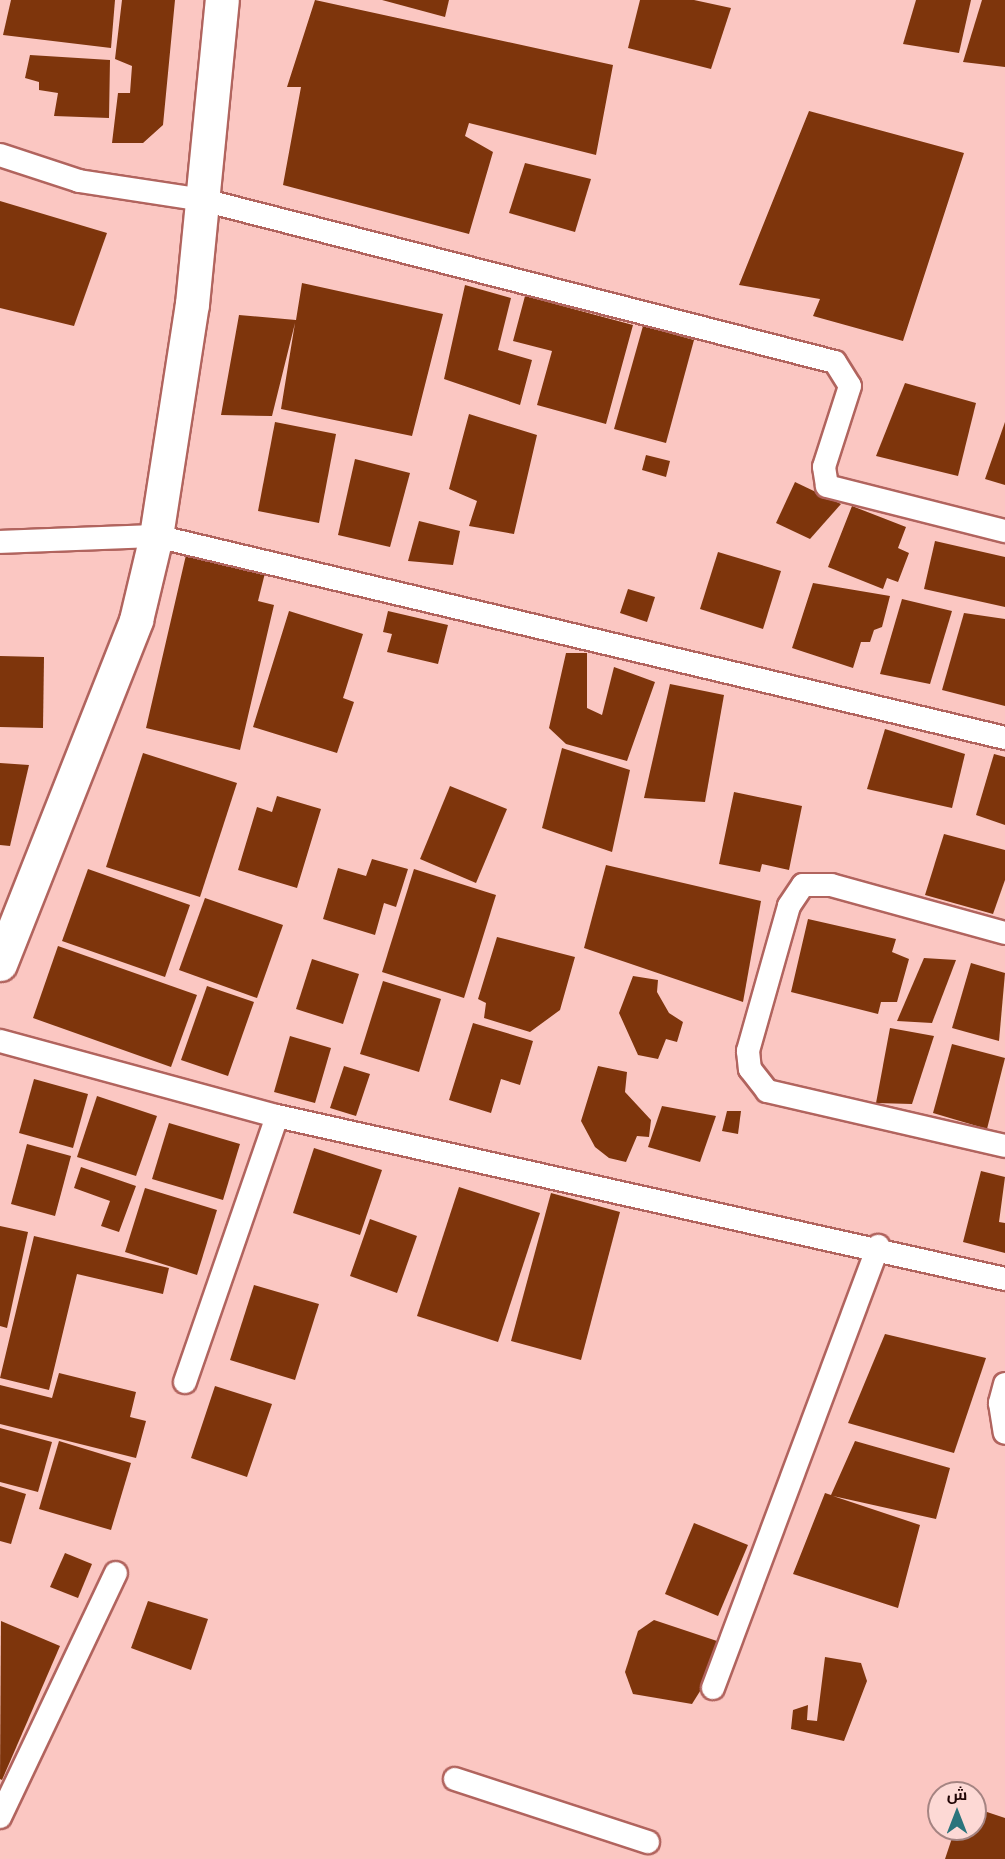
<!DOCTYPE html>
<html>
<head>
<meta charset="utf-8">
<style>
  body { margin:0 }
  #map { position:relative; width:1005px; height:1859px; overflow:hidden; background:#fbc7c2; font-family:Roboto,Cairo,sans-serif }
  div>[style] { position:absolute }
  [style*='--x'] { left:calc(var(--x)*1px); top:calc(var(--y)*1px); width:calc(var(--w)*1px); rotate:calc(var(--a)*1deg) }
  .building>* { inset:0; background:#7e350c }
  .roads { filter:drop-shadow(2px 0 #b1645e) drop-shadow(-2px 0 #b1645e) drop-shadow(0 2px #b1645e) drop-shadow(0 -2px #b1645e) }
  .street>* { height:22px; margin:-11px; padding:0 11px; transform-origin:11px; border-radius:11px; background:#fff }
  .secondary>* { height:33px; margin:-16.5px; padding:0 16.5px; transform-origin:16.5px; border-radius:16.5px; background:#fff }
  span { translate:-50% -50%; white-space:nowrap; text-align:center; line-height:1.15; -webkit-text-stroke:6px #fdd9d5; paint-order:stroke }
  .north { position:absolute; left:927px; top:1781px; width:60px; height:60px; box-sizing:border-box; background:#fdd9d5; border:2px solid #a58482; border-radius:50%; rotate:0deg; font-size:16px; font-weight:700; line-height:24px; text-align:center; color:#210505 }
  .north::after { content:''; display:block; margin:auto; width:21px; height:27px; background:#2b747c; clip-path:polygon(50% 0,100% 100%,50% 72%,0 100%) }
</style>
</head>
<body>
<div id="map">
  <div class="building">
    <div style="clip-path:polygon(11px 0,115px 0,111px 48px,3px 35px)"></div>
    <div style="clip-path:polygon(122px 0,175px 0,163px 125px,143px 143px,112px 143px,118px 93px,130px 93px,132px 66px,115px 59px)"></div>
    <div style="clip-path:polygon(315px 0,613px 65px,596px 155px,469px 123px,465px 136px,493px 152px,469px 234px,283px 185px,301px 87px,287px 87px)"></div>
    <div style="clip-path:polygon(382px 0,449px 0,445px 17px)"></div>
    <div style="clip-path:polygon(640px 0,694px 0,731px 8px,711px 69px,628px 48px)"></div>
    <div style="clip-path:polygon(916px 0,971px 0,959px 53px,903px 44px)"></div>
    <div style="clip-path:polygon(982px 0,1005px 0,1005px 67px,963px 62px)"></div>
    <div style="clip-path:polygon(30px 55px,110px 60px,109px 118px,54px 116px,58px 93px,39px 90px,39px 82px,25px 78px)"></div>
    <div style="clip-path:polygon(809px 111px,964px 153px,903px 341px,813px 316px,820px 299px,739px 285px)"></div>
    <div style="clip-path:polygon(525px 163px,591px 179px,575px 232px,509px 213px)"></div>
    <div style="clip-path:polygon(0 201px,107px 233px,74px 326px,0 308px)"></div>
    <div style="clip-path:polygon(302px 283px,443px 314px,412px 436px,281px 409px,295px 323px,272px 416px,221px 415px,239px 315px,296px 320px)"></div>
    <div style="clip-path:polygon(465px 285px,511px 298px,498px 350px,532px 360px,520px 405px,444px 379px)"></div>
    <div style="clip-path:polygon(525px 296px,633px 325px,606px 424px,537px 405px,552px 351px,513px 341px)"></div>
    <div style="clip-path:polygon(643px 326px,694px 340px,666px 443px,614px 429px)"></div>
    <div style="clip-path:polygon(905px 383px,976px 403px,958px 476px,876px 456px)"></div>
    <div style="clip-path:polygon(469px 414px,537px 435px,514px 534px,469px 526px,477px 501px,449px 489px)"></div>
    <div style="clip-path:polygon(275px 422px,336px 434px,319px 523px,258px 511px)"></div>
    <div style="clip-path:polygon(1005px 422px,1005px 485px,985px 479px)"></div>
    <div style="clip-path:polygon(646px 455px,670px 461px,666px 477px,642px 470px)"></div>
    <div style="clip-path:polygon(355px 459px,410px 473px,390px 547px,338px 535px)"></div>
    <div style="clip-path:polygon(795px 482px,841px 504px,810px 539px,776px 523px)"></div>
    <div style="clip-path:polygon(852px 506px,906px 527px,898px 548px,909px 553px,898px 582px,887px 578px,883px 589px,828px 567px)"></div>
    <div style="clip-path:polygon(419px 521px,460px 531px,453px 565px,408px 561px)"></div>
    <div style="clip-path:polygon(935px 541px,1005px 557px,1005px 607px,924px 589px)"></div>
    <div style="clip-path:polygon(718px 552px,781px 571px,763px 629px,700px 609px)"></div>
    <div style="clip-path:polygon(186px 555px,265px 573px,258px 601px,274px 605px,240px 750px,146px 728px)"></div>
    <div style="clip-path:polygon(813px 583px,890px 596px,882px 627px,874px 630px,870px 642px,861px 642px,853px 668px,792px 648px)"></div>
    <div style="clip-path:polygon(628px 589px,655px 597px,647px 622px,620px 613px)"></div>
    <div style="clip-path:polygon(902px 599px,952px 611px,930px 684px,880px 674px)"></div>
    <div style="clip-path:polygon(289px 611px,363px 634px,343px 698px,354px 702px,337px 753px,253px 727px)"></div>
    <div style="clip-path:polygon(388px 611px,448px 625px,438px 664px,387px 652px,392px 634px,383px 632px)"></div>
    <div style="clip-path:polygon(964px 613px,1005px 619px,1005px 706px,942px 690px)"></div>
    <div style="clip-path:polygon(566px 653px,587px 653px,587px 708px,602px 715px,614px 667px,655px 682px,627px 761px,566px 744px,549px 728px)"></div>
    <div style="clip-path:polygon(0 656px,44px 657px,43px 728px,0 727px)"></div>
    <div style="clip-path:polygon(670px 684px,724px 695px,705px 802px,644px 798px)"></div>
    <div style="clip-path:polygon(885px 729px,965px 754px,952px 808px,867px 789px)"></div>
    <div style="clip-path:polygon(562px 748px,630px 770px,612px 852px,542px 828px)"></div>
    <div style="clip-path:polygon(143px 753px,237px 783px,200px 897px,106px 867px)"></div>
    <div style="clip-path:polygon(994px 754px,1005px 757px,1005px 825px,976px 815px)"></div>
    <div style="clip-path:polygon(0 763px,29px 765px,10px 846px,0 845px)"></div>
    <div style="clip-path:polygon(450px 786px,507px 809px,476px 883px,420px 859px)"></div>
    <div style="clip-path:polygon(734px 792px,802px 806px,789px 870px,762px 864px,760px 872px,719px 864px)"></div>
    <div style="clip-path:polygon(277px 796px,321px 809px,297px 888px,238px 870px,257px 807px,272px 812px)"></div>
    <div style="clip-path:polygon(944px 834px,1005px 850px,1005px 880px,993px 914px,925px 895px)"></div>
    <div style="clip-path:polygon(372px 859px,408px 869px,396px 907px,384px 903px,375px 935px,323px 919px,338px 868px,366px 876px)"></div>
    <div style="clip-path:polygon(606px 865px,761px 901px,743px 1002px,584px 948px)"></div>
    <div style="clip-path:polygon(88px 869px,190px 905px,165px 977px,62px 941px)"></div>
    <div style="clip-path:polygon(414px 869px,496px 895px,464px 998px,382px 972px)"></div>
    <div style="clip-path:polygon(205px 898px,283px 925px,257px 998px,179px 970px)"></div>
    <div style="clip-path:polygon(808px 919px,896px 939px,892px 952px,909px 959px,897px 1002px,881px 1002px,878px 1014px,791px 992px)"></div>
    <div style="clip-path:polygon(497px 937px,575px 957px,560px 1010px,530px 1032px,484px 1018px,486px 1003px,478px 999px)"></div>
    <div style="clip-path:polygon(58px 946px,197px 995px,171px 1067px,33px 1018px)"></div>
    <div style="clip-path:polygon(924px 958px,956px 960px,932px 1023px,897px 1021px)"></div>
    <div style="clip-path:polygon(312px 959px,359px 974px,343px 1024px,296px 1009px)"></div>
    <div style="clip-path:polygon(971px 963px,1005px 973px,999px 1041px,952px 1028px)"></div>
    <div style="clip-path:polygon(633px 976px,658px 980px,657px 992px,669px 1013px,683px 1022px,677px 1042px,666px 1039px,658px 1059px,638px 1055px,619px 1013px)"></div>
    <div style="clip-path:polygon(383px 981px,441px 999px,419px 1072px,360px 1054px)"></div>
    <div style="clip-path:polygon(207px 986px,254px 1002px,228px 1076px,181px 1060px)"></div>
    <div style="clip-path:polygon(473px 1023px,533px 1041px,520px 1085px,501px 1079px,491px 1113px,449px 1100px)"></div>
    <div style="clip-path:polygon(890px 1028px,934px 1036px,912px 1104px,876px 1103px)"></div>
    <div style="clip-path:polygon(290px 1036px,331px 1048px,315px 1103px,274px 1092px)"></div>
    <div style="clip-path:polygon(952px 1044px,1005px 1058px,987px 1129px,933px 1113px)"></div>
    <div style="clip-path:polygon(344px 1066px,370px 1074px,356px 1116px,330px 1108px)"></div>
    <div style="clip-path:polygon(598px 1066px,627px 1072px,625px 1092px,651px 1120px,649px 1137px,637px 1136px,626px 1162px,609px 1158px,595px 1147px,581px 1121px)"></div>
    <div style="clip-path:polygon(34px 1079px,88px 1094px,73px 1148px,19px 1133px)"></div>
    <div style="clip-path:polygon(97px 1096px,157px 1116px,136px 1176px,77px 1157px)"></div>
    <div style="clip-path:polygon(662px 1106px,716px 1116px,700px 1162px,648px 1147px)"></div>
    <div style="clip-path:polygon(727px 1111px,741px 1111px,738px 1134px,722px 1131px)"></div>
    <div style="clip-path:polygon(169px 1123px,240px 1144px,223px 1200px,152px 1179px)"></div>
    <div style="clip-path:polygon(27px 1144px,71px 1156px,55px 1216px,11px 1204px)"></div>
    <div style="clip-path:polygon(314px 1148px,382px 1170px,360px 1235px,293px 1213px)"></div>
    <div style="clip-path:polygon(81px 1167px,136px 1186px,119px 1232px,101px 1226px,110px 1201px,74px 1188px)"></div>
    <div style="clip-path:polygon(981px 1171px,1005px 1177px,999px 1222px,1005px 1223px,1005px 1253px,963px 1242px)"></div>
    <div style="clip-path:polygon(459px 1187px,540px 1213px,498px 1342px,417px 1316px)"></div>
    <div style="clip-path:polygon(145px 1188px,217px 1210px,197px 1275px,125px 1252px)"></div>
    <div style="clip-path:polygon(551px 1193px,620px 1212px,581px 1360px,511px 1341px)"></div>
    <div style="clip-path:polygon(370px 1219px,417px 1236px,397px 1293px,350px 1276px)"></div>
    <div style="clip-path:polygon(0 1226px,28px 1232px,7px 1328px,0 1326px)"></div>
    <div style="clip-path:polygon(34px 1236px,169px 1268px,163px 1294px,77px 1274px,49px 1390px,0 1378px)"></div>
    <div style="clip-path:polygon(254px 1285px,319px 1304px,295px 1380px,230px 1360px)"></div>
    <div style="clip-path:polygon(885px 1334px,986px 1358px,954px 1453px,848px 1423px)"></div>
    <div style="clip-path:polygon(59px 1373px,136px 1392px,130px 1417px,146px 1421px,136px 1458px,0 1424px,0 1385px,52px 1398px)"></div>
    <div style="clip-path:polygon(215px 1386px,272px 1404px,247px 1477px,191px 1458px)"></div>
    <div style="clip-path:polygon(0 1428px,52px 1442px,38px 1492px,0 1482px)"></div>
    <div style="clip-path:polygon(59px 1441px,131px 1463px,111px 1530px,39px 1509px)"></div>
    <div style="clip-path:polygon(855px 1441px,950px 1468px,936px 1519px,833px 1496px,920px 1525px,898px 1608px,793px 1574px,825px 1493px,831px 1495px)"></div>
    <div style="clip-path:polygon(0 1486px,26px 1494px,11px 1544px,0 1541px)"></div>
    <div style="clip-path:polygon(694px 1523px,748px 1545px,718px 1616px,665px 1594px)"></div>
    <div style="clip-path:polygon(65px 1553px,92px 1564px,78px 1598px,50px 1587px)"></div>
    <div style="clip-path:polygon(148px 1601px,208px 1619px,191px 1670px,131px 1648px)"></div>
    <div style="clip-path:polygon(654px 1620px,729px 1645px,692px 1704px,633px 1694px,625px 1672px,638px 1631px)"></div>
    <div style="clip-path:polygon(1px 1621px,60px 1646px,2px 1780px,0 1779px)"></div>
    <div style="clip-path:polygon(825px 1657px,861px 1663px,867px 1681px,844px 1741px,791px 1729px,793px 1710px,808px 1705px,807px 1720px,817px 1721px)"></div>
    <div style="clip-path:polygon(975px 1808px,1005px 1818px,1005px 1859px,945px 1859px,955px 1829px,975px 1829px)"></div>
  </div>
  <div class="roads">
    <div class="street">
      <div style="--x:0;--y:155;--w:83;--a:18.2"></div>
      <div style="--x:79;--y:181;--w:125;--a:8.7"></div>
      <div style="--x:203;--y:200;--w:652;--a:14.38"></div>
      <div style="--x:835;--y:362;--w:28;--a:58"></div>
      <div style="--x:850;--y:386;--w:85;--a:107.8"></div>
      <div style="--x:824;--y:467;--w:19;--a:81"></div>
      <div style="--x:827;--y:486;--w:184;--a:14.2"></div>
      <div style="--x:0;--y:542;--w:156;--a:-2.2"></div>
      <div style="--x:156;--y:536;--w:873;--a:13.38"></div>
      <div style="--x:1005;--y:933;--w:180;--a:-164.6"></div>
      <div style="--x:831;--y:885;--w:28;--a:180"></div>
      <div style="--x:803;--y:885;--w:25;--a:124"></div>
      <div style="--x:789;--y:906;--w:151;--a:105.8"></div>
      <div style="--x:748;--y:1051;--w:18;--a:84"></div>
      <div style="--x:750;--y:1069;--w:28;--a:52"></div>
      <div style="--x:767;--y:1091;--w:244;--a:13"></div>
      <div style="--x:0;--y:1041;--w:287;--a:15.2"></div>
      <div style="--x:277;--y:1116;--w:746;--a:12.62"></div>
      <div style="--x:185;--y:1382;--w:281;--a:-70.9"></div>
      <div style="--x:1005;--y:1384;--w:20;--a:105"></div>
      <div style="--x:1000;--y:1403;--w:30;--a:81"></div>
      <div style="--x:713;--y:1688;--w:472;--a:-69.5"></div>
      <div style="--x:455;--y:1779;--w:203;--a:18.1"></div>
      <div style="--x:0;--y:1817;--w:270;--a:-64.6"></div>
    </div>
    <div class="secondary">
      <div style="--x:0;--y:964;--w:370;--a:-68.4"></div>
      <div style="--x:136;--y:620;--w:86;--a:-76.6"></div>
      <div style="--x:156;--y:536;--w:235;--a:-81.2"></div>
      <div style="--x:192;--y:304;--w:305;--a:-84.4"></div>
    </div>
  </div>
  <div class="north">ش</div>
</div>
</body>
</html>
